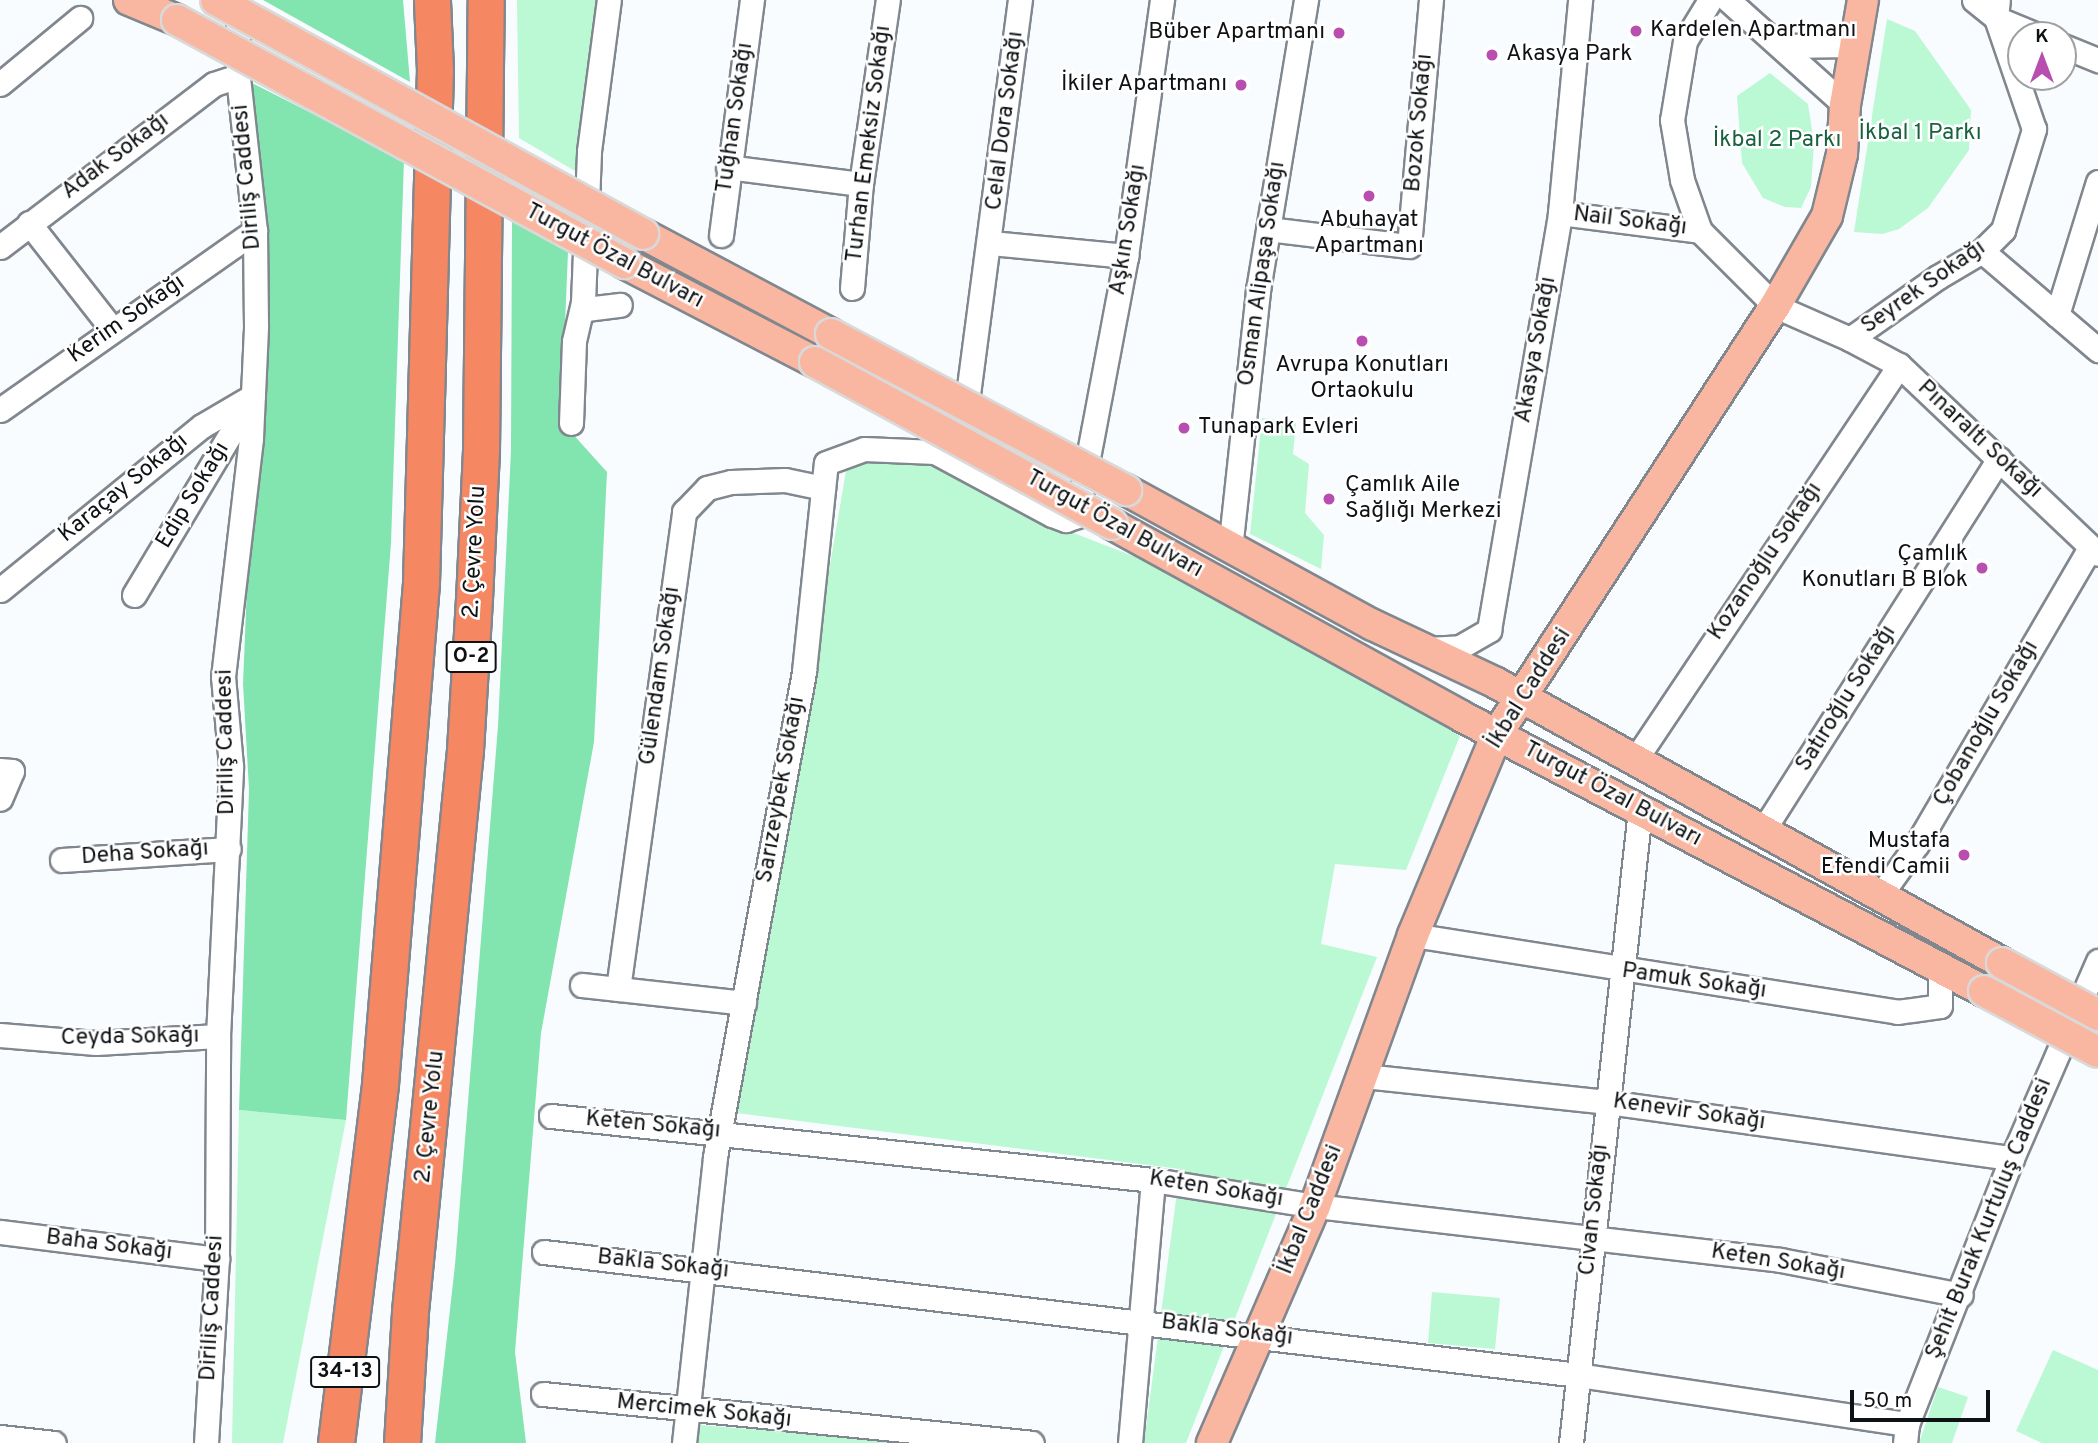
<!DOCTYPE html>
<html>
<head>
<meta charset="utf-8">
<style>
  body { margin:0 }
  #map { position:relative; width:2098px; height:1443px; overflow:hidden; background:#f9fcff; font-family:Overpass,sans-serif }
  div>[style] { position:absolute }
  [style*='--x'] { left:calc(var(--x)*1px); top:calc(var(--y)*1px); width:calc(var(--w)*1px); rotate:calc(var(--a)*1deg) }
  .green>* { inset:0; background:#bbf8d4 }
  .forest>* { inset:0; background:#82e4af }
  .roads { filter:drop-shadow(2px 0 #81878e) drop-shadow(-2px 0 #81878e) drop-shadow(0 2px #81878e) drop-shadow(0 -2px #81878e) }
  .minor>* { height:23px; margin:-11.5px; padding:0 11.5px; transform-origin:11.5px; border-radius:11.5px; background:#fff }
  .major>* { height:30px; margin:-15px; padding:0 15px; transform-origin:15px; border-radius:15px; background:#f9b7a1 }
  .highway>* { height:35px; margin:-17.5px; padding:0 17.5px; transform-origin:17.5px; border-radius:17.5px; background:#f58763 }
  .bridges { filter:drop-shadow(2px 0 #d9d9d9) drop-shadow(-2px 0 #d9d9d9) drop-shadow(0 2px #d9d9d9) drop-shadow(0 -2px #d9d9d9) }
  .major-bridge>* { height:30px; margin:-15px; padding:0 15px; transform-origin:15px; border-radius:15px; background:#f9b7a1 }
  .dots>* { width:19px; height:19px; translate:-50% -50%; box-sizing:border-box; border:4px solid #fff; border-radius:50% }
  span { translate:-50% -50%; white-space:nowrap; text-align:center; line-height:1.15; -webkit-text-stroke:5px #fff; paint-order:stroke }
  .shield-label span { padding:2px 5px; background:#fff; border:2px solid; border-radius:5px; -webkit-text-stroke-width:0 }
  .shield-label { font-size:21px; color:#0f1214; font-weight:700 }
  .poi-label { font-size:23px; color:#0f1214 }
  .left { translate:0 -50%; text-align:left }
  .right { translate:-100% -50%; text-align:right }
  .street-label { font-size:23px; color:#0f1214 }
  .park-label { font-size:23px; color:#196240 }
  .north { position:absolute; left:2007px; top:21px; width:70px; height:70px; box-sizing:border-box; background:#fff; border:2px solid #9fa0a1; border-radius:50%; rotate:0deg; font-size:19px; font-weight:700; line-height:28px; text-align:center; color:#0f1214 }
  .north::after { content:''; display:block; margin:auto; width:24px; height:32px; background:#b84eaf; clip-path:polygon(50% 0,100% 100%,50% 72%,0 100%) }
  .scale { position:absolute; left:1850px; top:1390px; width:140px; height:32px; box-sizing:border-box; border:4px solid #0f1214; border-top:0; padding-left:9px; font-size:21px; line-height:24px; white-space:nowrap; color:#0f1214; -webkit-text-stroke:5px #fff; paint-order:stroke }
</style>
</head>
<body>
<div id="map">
  <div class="green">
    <div style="clip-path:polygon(517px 0,602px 0,575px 171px,519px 138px)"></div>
    <div style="clip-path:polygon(1887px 19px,1915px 31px,1971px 110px,1969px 150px,1928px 208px,1899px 229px,1882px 234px,1854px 232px)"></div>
    <div style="clip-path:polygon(1770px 73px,1808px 104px,1814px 143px,1811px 187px,1801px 208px,1785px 207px,1763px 198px,1742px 163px,1737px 96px)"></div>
    <div style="clip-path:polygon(1262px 418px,1296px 422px,1293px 454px,1309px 464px,1305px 513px,1324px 535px,1321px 569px,1250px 534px)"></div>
    <div style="clip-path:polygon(911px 457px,1071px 532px,1236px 596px,1460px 736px,1406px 870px,1335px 864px,1321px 944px,1377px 957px,1186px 1443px,1144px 1443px,1180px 1169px,737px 1113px,848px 459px)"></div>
    <div style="clip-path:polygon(239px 1110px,346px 1120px,283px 1443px,232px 1443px)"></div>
    <div style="clip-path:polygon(1432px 1292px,1500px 1298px,1495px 1349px,1428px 1343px)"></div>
    <div style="clip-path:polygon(2053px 1350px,2098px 1370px,2098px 1443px,2042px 1443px,2016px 1431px)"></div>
    <div style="clip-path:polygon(1938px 1387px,1968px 1397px,1952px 1443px,1919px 1443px)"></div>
    <div style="clip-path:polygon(700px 1425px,922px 1443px,698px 1443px)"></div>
  </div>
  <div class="forest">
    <div style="clip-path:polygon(263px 0,403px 0,410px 82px)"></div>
    <div style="clip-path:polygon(252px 83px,404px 160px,391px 543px,346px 1120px,239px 1110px,249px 789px,243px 684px,255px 393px)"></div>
    <div style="clip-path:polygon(512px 220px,568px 252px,561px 421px,607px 472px,594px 742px,541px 1033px,515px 1352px,526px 1443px,435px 1443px,455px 1265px,498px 726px,511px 450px)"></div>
  </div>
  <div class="roads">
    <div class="minor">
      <div style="--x:1710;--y:0;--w:48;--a:121.4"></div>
      <div style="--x:1685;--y:41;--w:80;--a:99.3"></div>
      <div style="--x:1672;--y:120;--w:61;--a:80.5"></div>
      <div style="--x:1682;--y:180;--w:54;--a:70.6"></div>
      <div style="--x:1700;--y:231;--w:106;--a:45"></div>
      <div style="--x:1775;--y:306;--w:82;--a:23.7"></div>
      <div style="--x:1850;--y:339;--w:108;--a:-35.2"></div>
      <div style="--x:1938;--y:277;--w:51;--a:-30.6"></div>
      <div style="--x:1982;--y:251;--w:30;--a:-45"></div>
      <div style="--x:2003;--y:230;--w:106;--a:-72.9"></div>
      <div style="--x:2034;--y:129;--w:117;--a:-108.9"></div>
      <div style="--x:1996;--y:18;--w:18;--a:-84"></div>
      <div style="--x:1728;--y:0;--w:157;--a:41.9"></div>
      <div style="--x:1974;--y:0;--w:28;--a:39"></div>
      <div style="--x:1996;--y:18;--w:44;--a:22.5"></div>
      <div style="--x:1780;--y:46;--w:75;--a:-0.8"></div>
      <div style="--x:2063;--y:46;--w:38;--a:22"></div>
      <div style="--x:0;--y:84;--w:104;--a:-39.5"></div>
      <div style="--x:728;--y:167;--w:134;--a:7.3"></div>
      <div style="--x:1560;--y:213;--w:141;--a:7.3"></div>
      <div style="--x:29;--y:223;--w:136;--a:51.9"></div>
      <div style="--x:1268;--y:229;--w:142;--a:6.9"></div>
      <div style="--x:1409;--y:246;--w:247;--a:-84.9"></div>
      <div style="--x:721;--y:235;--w:237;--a:-82.5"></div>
      <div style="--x:991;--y:243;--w:136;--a:5.5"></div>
      <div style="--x:0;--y:247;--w:269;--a:-37.3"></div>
      <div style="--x:214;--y:84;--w:25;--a:-18"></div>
      <div style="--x:1982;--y:251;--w:153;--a:40.5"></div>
      <div style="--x:852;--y:288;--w:104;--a:-85.1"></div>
      <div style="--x:861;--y:184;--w:186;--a:-81.7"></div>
      <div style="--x:583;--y:302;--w:8;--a:67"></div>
      <div style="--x:586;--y:309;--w:34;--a:-7"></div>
      <div style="--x:2057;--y:315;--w:139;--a:-72.9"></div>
      <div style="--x:1850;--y:339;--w:55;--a:28"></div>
      <div style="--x:1899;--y:365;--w:274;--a:43.5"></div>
      <div style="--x:0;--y:410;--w:312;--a:-35.1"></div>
      <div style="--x:571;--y:423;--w:82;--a:-87.9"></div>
      <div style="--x:574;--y:341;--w:40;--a:-77"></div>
      <div style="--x:583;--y:302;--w:151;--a:-87.7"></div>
      <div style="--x:589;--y:151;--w:152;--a:-82.5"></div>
      <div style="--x:960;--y:455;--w:459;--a:-82.5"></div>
      <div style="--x:1230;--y:549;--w:261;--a:-83.8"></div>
      <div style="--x:1258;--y:290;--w:294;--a:-80.6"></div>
      <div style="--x:0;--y:590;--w:260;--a:-39.1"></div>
      <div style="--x:202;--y:426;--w:59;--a:-30.5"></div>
      <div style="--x:134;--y:595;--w:226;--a:-59.1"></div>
      <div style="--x:1427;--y:649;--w:33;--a:-3"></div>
      <div style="--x:1460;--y:647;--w:34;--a:-30"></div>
      <div style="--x:1489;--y:630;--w:423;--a:-80.3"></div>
      <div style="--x:1560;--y:213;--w:214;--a:-84.6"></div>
      <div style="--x:1635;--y:760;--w:475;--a:-56.2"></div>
      <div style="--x:0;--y:770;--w:12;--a:5"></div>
      <div style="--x:12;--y:771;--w:30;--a:113"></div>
      <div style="--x:1762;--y:832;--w:442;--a:-57.6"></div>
      <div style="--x:62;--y:860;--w:167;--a:-3.8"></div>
      <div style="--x:1879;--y:897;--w:65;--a:-54.4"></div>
      <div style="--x:1917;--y:844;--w:343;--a:-59.7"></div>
      <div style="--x:1413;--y:935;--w:490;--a:9"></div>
      <div style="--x:1897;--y:1012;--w:43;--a:-7.9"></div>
      <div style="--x:1940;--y:1006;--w:36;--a:-90"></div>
      <div style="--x:582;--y:985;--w:163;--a:6.3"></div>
      <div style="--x:618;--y:989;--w:482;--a:-82.1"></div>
      <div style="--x:684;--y:512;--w:33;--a:-46"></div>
      <div style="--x:707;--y:488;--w:25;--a:-14"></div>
      <div style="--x:731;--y:482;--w:54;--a:-2.1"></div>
      <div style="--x:785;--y:480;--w:39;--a:12"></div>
      <div style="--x:0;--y:1035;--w:96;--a:4.8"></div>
      <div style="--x:96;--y:1043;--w:122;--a:-3.3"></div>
      <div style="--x:1364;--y:1076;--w:244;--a:6.1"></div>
      <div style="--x:1607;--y:1102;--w:409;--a:7.9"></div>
      <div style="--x:551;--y:1116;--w:605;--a:6.07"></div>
      <div style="--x:1153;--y:1180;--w:164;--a:9.1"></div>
      <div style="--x:1315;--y:1206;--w:468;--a:6.6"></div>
      <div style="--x:1780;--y:1260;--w:184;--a:10.9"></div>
      <div style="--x:0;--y:1232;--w:219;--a:7.1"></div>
      <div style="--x:544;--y:1252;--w:1041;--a:6.78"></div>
      <div style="--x:1578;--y:1375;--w:333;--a:8.5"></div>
      <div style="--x:543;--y:1394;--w:491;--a:5.7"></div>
      <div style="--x:0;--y:1437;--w:54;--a:6.3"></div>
      <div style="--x:206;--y:1443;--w:184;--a:-86.6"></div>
      <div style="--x:217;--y:1259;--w:223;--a:-89.7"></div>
      <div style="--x:218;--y:1036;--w:270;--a:-87.2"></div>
      <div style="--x:231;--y:766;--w:89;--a:-95.1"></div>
      <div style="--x:223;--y:677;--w:241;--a:-83.3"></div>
      <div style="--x:251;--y:438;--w:112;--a:-87.4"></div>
      <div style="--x:256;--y:326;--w:95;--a:-90.6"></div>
      <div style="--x:255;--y:231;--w:156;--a:-96.3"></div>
      <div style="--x:238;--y:76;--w:76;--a:-90"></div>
      <div style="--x:684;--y:1443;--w:288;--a:-83.8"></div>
      <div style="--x:715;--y:1157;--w:494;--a:-79.6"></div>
      <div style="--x:804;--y:671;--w:209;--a:-84"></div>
      <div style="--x:826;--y:463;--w:40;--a:-20.2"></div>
      <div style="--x:864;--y:449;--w:71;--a:2.4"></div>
      <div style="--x:935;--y:452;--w:133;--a:28.3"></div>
      <div style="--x:1052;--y:515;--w:15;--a:20"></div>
      <div style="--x:1066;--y:520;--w:12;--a:-20"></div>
      <div style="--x:1077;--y:516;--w:265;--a:-79.3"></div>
      <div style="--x:1126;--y:256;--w:259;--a:-82"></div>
      <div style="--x:1130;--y:1443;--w:264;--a:-85"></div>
      <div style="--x:1571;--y:1443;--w:637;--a:-83.78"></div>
      <div style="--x:1905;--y:1443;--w:19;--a:-84"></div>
      <div style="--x:1907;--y:1424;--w:286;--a:-68.5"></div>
      <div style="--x:2012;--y:1158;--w:215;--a:-66.4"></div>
    </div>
    <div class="major">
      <div style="--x:129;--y:0;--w:52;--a:22.6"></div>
      <div style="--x:643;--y:234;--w:213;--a:28"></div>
      <div style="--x:624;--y:263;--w:215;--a:27.4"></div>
      <div style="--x:1126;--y:490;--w:281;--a:28.7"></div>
      <div style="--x:1373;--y:625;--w:136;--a:25.2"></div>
      <div style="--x:1496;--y:683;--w:578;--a:28.96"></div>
      <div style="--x:1112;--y:524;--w:398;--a:28.8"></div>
      <div style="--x:1461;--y:716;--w:591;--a:27.74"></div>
      <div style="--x:1212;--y:1443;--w:258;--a:-66.5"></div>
      <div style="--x:1315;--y:1206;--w:288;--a:-70.1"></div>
      <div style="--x:1413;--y:935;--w:218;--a:-67.3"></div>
      <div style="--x:1497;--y:734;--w:510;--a:-56.99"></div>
      <div style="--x:1775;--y:306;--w:104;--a:-60"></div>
      <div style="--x:1827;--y:216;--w:64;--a:-76.4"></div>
      <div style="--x:1842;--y:154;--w:49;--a:-86.5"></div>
      <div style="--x:1845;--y:105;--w:107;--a:-80.3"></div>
    </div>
    <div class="highway">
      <div style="--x:336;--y:1443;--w:362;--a:-83"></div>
      <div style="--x:380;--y:1084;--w:503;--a:-85.32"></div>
      <div style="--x:421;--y:583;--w:513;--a:-88.44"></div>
      <div style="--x:435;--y:70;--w:70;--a:-92.5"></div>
      <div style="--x:402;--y:1443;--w:132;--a:-86.5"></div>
      <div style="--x:410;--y:1311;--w:564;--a:-84.4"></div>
      <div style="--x:465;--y:750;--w:151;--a:-86.6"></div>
      <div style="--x:474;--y:599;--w:150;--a:-87.3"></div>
      <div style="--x:481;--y:449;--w:449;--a:-89.4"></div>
    </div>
  </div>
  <div class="bridges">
    <div class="major-bridge">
      <div style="--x:216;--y:0;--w:487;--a:28.7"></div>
      <div style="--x:177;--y:20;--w:509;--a:28.53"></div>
      <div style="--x:831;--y:334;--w:334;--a:27.9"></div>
      <div style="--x:815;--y:362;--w:338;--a:28.6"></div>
      <div style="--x:2002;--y:963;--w:109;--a:28.4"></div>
      <div style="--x:1984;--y:991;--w:129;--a:28.2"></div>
    </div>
  </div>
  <div class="dots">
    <div style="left:1636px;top:31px;background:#b84eaf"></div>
    <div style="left:1339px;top:33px;background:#b84eaf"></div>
    <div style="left:1492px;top:55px;background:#b84eaf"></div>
    <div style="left:1241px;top:85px;background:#b84eaf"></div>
    <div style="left:1369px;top:196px;background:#b84eaf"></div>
    <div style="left:1362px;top:341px;background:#b84eaf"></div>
    <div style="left:1184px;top:428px;background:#b84eaf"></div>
    <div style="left:1329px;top:499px;background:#b84eaf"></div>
    <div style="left:1982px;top:568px;background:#b84eaf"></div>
    <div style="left:1964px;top:855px;background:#b84eaf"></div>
  </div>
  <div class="shield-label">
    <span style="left:471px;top:657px">O-2</span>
    <span style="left:345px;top:1372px">34-13</span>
  </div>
  <div class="poi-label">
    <span class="left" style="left:1650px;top:31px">Kardelen Apartmanı</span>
    <span class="right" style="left:1325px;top:33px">Büber Apartmanı</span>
    <span class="left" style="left:1506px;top:55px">Akasya Park</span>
    <span class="right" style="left:1227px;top:85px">İkiler Apartmanı</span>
    <span style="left:1369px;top:234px">Abuhayat<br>Apartmanı</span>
    <span style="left:1362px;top:379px">Avrupa Konutları<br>Ortaokulu</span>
    <span class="left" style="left:1198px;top:428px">Tunapark Evleri</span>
    <span class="left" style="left:1345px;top:499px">Çamlık Aile<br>Sağlığı Merkezi</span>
    <span class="right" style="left:1968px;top:568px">Çamlık<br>Konutları B Blok</span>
    <span class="right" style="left:1950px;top:855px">Mustafa<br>Efendi Camii</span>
  </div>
  <div class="street-label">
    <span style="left:736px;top:118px;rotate:-82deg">Tuğhan Sokağı</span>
    <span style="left:1006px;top:121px;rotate:-83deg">Celal Dora Sokağı</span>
    <span style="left:1420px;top:123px;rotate:-85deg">Bozok Sokağı</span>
    <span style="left:870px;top:144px;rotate:-83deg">Turhan Emeksiz Sokağı</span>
    <span style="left:116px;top:157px;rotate:-37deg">Adak Sokağı</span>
    <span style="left:248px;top:177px;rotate:-95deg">Diriliş Caddesi</span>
    <span style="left:1630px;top:222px;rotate:7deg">Nail Sokağı</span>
    <span style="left:1129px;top:230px;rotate:-81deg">Aşkın Sokağı</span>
    <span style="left:614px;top:257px;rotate:28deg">Turgut Özal Bulvarı</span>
    <span style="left:1263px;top:274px;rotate:-82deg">Osman Alipaşa Sokağı</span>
    <span style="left:1924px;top:288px;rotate:-35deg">Seyrek Sokağı</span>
    <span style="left:127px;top:320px;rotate:-35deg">Kerim Sokağı</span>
    <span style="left:1537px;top:350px;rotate:-80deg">Akasya Sokağı</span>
    <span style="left:1979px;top:440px;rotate:43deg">Pınaraltı Sokağı</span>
    <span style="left:124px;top:489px;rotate:-39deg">Karaçay Sokağı</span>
    <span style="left:194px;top:496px;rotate:-59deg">Edip Sokağı</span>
    <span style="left:1114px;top:525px;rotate:29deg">Turgut Özal Bulvarı</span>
    <span style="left:476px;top:552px;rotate:-87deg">2. Çevre Yolu</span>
    <span style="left:1766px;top:562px;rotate:-56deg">Kozanoğlu Sokağı</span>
    <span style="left:661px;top:676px;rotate:-82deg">Gülendam Sokağı</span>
    <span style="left:1530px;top:689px;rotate:-58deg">İkbal Caddesi</span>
    <span style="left:1847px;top:699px;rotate:-58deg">Satıroğlu Sokağı</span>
    <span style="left:1987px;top:724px;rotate:-60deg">Çobanoğlu Sokağı</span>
    <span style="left:227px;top:742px;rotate:-91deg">Diriliş Caddesi</span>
    <span style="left:782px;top:790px;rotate:-80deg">Sarızeybek Sokağı</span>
    <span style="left:1612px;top:795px;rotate:28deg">Turgut Özal Bulvarı</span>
    <span style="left:145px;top:854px;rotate:-4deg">Deha Sokağı</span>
    <span style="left:1694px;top:982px;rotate:8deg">Pamuk Sokağı</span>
    <span style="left:130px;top:1038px;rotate:-1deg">Ceyda Sokağı</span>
    <span style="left:1689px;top:1113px;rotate:8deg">Kenevir Sokağı</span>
    <span style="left:431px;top:1117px;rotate:-84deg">2. Çevre Yolu</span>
    <span style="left:653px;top:1126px;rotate:5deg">Keten Sokağı</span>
    <span style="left:1216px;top:1190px;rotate:9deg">Keten Sokağı</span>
    <span style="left:1311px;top:1210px;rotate:-68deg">İkbal Caddesi</span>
    <span style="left:1595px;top:1210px;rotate:-84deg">Civan Sokağı</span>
    <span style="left:1990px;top:1219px;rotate:-68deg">Şehit Burak Kurtuluş Caddesi</span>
    <span style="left:109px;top:1246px;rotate:7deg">Baha Sokağı</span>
    <span style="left:1778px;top:1263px;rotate:9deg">Keten Sokağı</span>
    <span style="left:663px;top:1265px;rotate:6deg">Bakla Sokağı</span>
    <span style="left:213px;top:1308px;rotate:-87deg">Diriliş Caddesi</span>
    <span style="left:1227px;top:1331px;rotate:7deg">Bakla Sokağı</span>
    <span style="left:704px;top:1412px;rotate:6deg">Mercimek Sokağı</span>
  </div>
  <div class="park-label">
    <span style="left:1920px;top:134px">İkbal 1 Parkı</span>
    <span style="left:1777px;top:141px">İkbal 2 Parkı</span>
  </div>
  <div class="north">K</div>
  <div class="scale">50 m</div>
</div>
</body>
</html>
